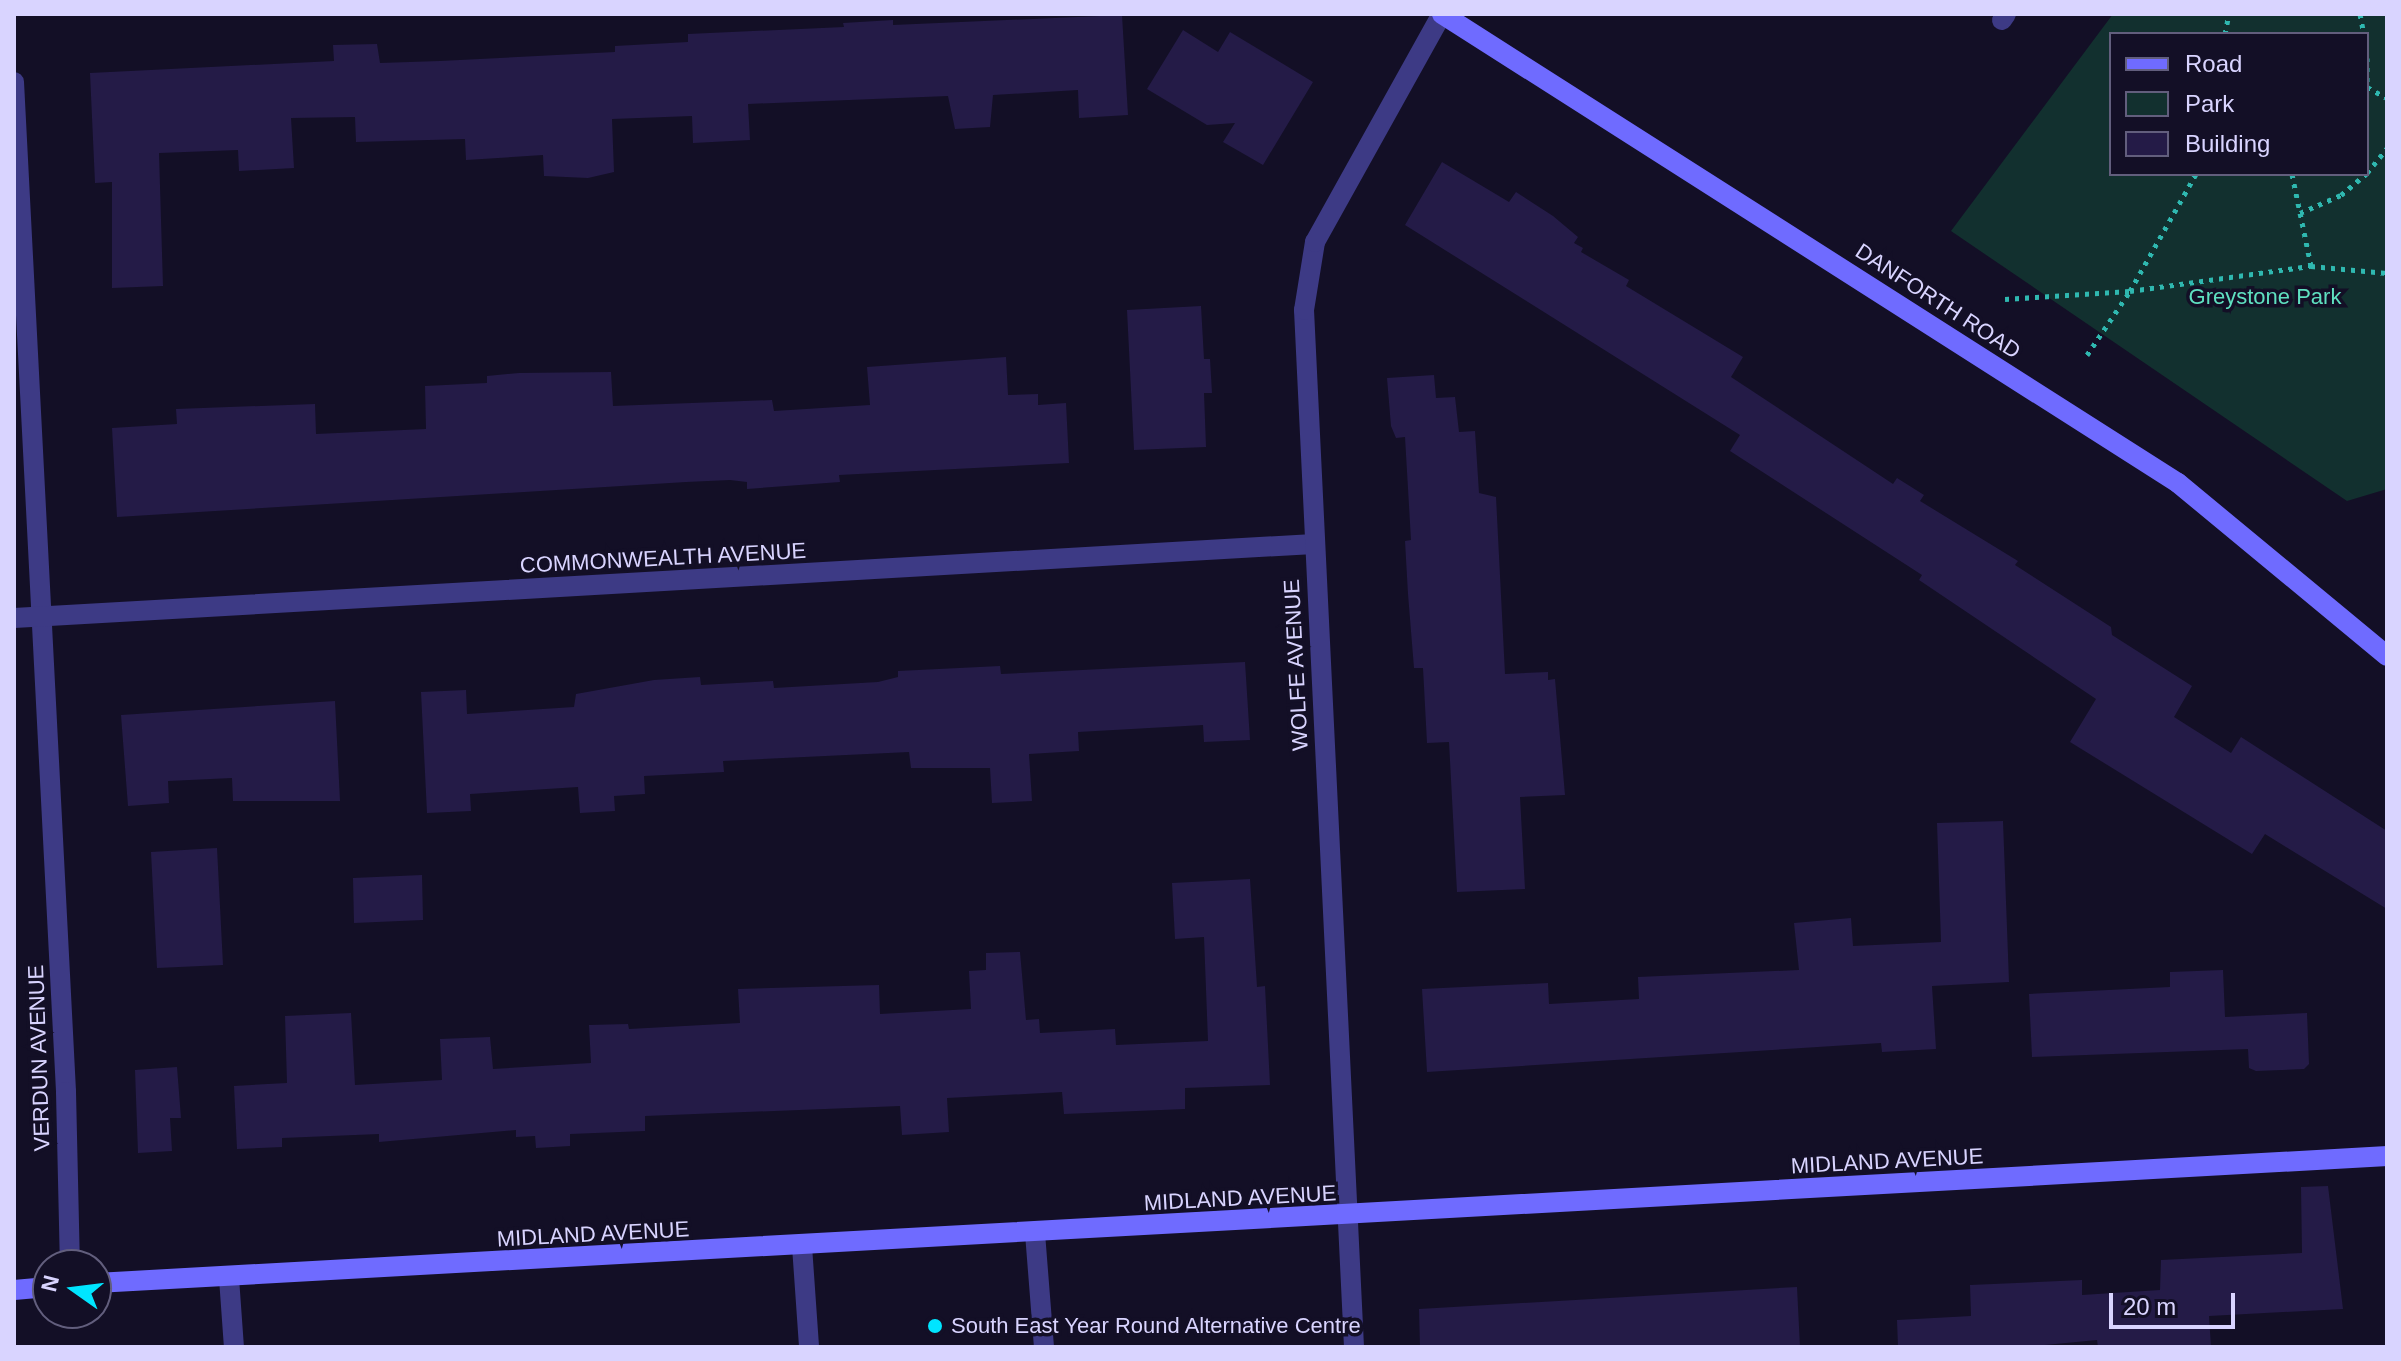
<!DOCTYPE html>
<html>
<head>
<meta charset="utf-8">
<style>
  body { margin:0 }
  #map { position:relative; width:2401px; height:1361px; overflow:hidden; background:#130f26; font-family:Helvetica,sans-serif }
  div>[style] { position:absolute }
  [style*='--x'] { left:calc(var(--x)*1px); top:calc(var(--y)*1px); width:calc(var(--w)*1px); rotate:calc(var(--a)*1deg) }
  .green>* { inset:0; background:#12302f }
  .building>* { inset:0; background:#241b47 }
  .path>* { height:5px; margin-top:-2.5px; transform-origin:0; background:repeating-linear-gradient(90deg,#2fb8b0 0 4px,transparent 0 10px) }
  .service>* { height:20px; margin:-10px; padding:0 10px; transform-origin:10px; border-radius:10px; background:#3d3a85 }
  .minor>* { height:20px; margin:-10px; padding:0 10px; transform-origin:10px; border-radius:10px; background:#3d3a85 }
  .secondary>* { height:20px; margin:-10px; padding:0 10px; transform-origin:10px; border-radius:10px; background:#6f6bff }
  .dots>* { width:22px; height:22px; translate:-50% -50%; box-sizing:border-box; border:4px solid #130f26; border-radius:50% }
  span { translate:-50% -50%; white-space:nowrap; text-align:center; line-height:1.15; -webkit-text-stroke:7px #130f26; paint-order:stroke }
  .park-label { font-size:22px; color:#5fe0c0 }
  .street-label { font-size:22px; color:#d9d4ff }
  .poi-label { font-size:22px; color:#d9d4ff }
  .left { translate:0 -50%; text-align:left }
  .frame { position:absolute; inset:0; border:16px solid #d9d4ff; pointer-events:none }
  .legend { position:absolute; left:2109px; top:32px; width:260px; height:144px; box-sizing:border-box; background:#130f26; border:2px solid #625e7d; margin:0; padding:10px 14px; list-style:none; font-size:24px; color:#d9d4ff }
  .legend li { display:flex; align-items:center; gap:16px; height:40px }
  .legend b { width:40px; border:2px solid #625e7d }
  .north { position:absolute; left:32px; top:1249px; width:80px; height:80px; box-sizing:border-box; background:#130f26; border:2px solid #625e7d; border-radius:50%; rotate:284deg; font-size:22px; font-weight:700; line-height:32px; text-align:center; color:#d9d4ff }
  .north::after { content:''; display:block; margin:auto; width:28px; height:36px; background:#00e5ff; clip-path:polygon(50% 0,100% 100%,50% 72%,0 100%) }
  .scale { position:absolute; left:2109px; top:1293px; width:126px; height:36px; box-sizing:border-box; border:4px solid #d9d4ff; border-top:0; padding-left:10px; font-size:24px; line-height:28px; white-space:nowrap; color:#d9d4ff; -webkit-text-stroke:6px #130f26; paint-order:stroke }
</style>
</head>
<body>
<div id="map">
  <div class="green">
    <div style="clip-path:polygon(evenodd,2113px 14px,2387px 14px,2387px 489px,2347px 501px,1951px 231px,2113px 14px,2111px 34px,2367px 34px,2367px 174px,2111px 174px,2111px 34px)"></div>
  </div>
  <div class="building">
    <div style="clip-path:polygon(1122px 15px,1128px 115px,1079px 118px,1078px 90px,993px 95px,990px 127px,955px 129px,948px 96px,748px 104px,750px 140px,693px 143px,692px 116px,612px 119px,614px 172px,588px 178px,544px 176px,543px 155px,466px 160px,465px 139px,356px 142px,355px 117px,291px 118px,294px 168px,239px 171px,238px 150px,159px 153px,163px 286px,112px 288px,112px 182px,95px 183px,90px 73px,334px 61px,333px 45px,377px 44px,380px 63px,440px 61px,615px 52px,615px 46px,688px 42px,688px 34px,844px 27px,843px 23px,893px 20px,893px 25px)"></div>
    <div style="clip-path:polygon(1183px 30px,1218px 52px,1230px 32px,1313px 82px,1263px 165px,1223px 142px,1235px 123px,1207px 125px,1147px 89px)"></div>
    <div style="clip-path:polygon(1442px 162px,1509px 202px,1516px 192px,1553px 216px,1578px 237px,1574px 243px,1583px 248px,1581px 252px,1629px 280px,1626px 286px,1743px 357px,1731px 377px,1893px 484px,1897px 478px,1924px 495px,1920px 501px,2018px 561px,2015px 565px,2111px 627px,2112px 635px,2192px 686px,2174px 717px,2231px 753px,2241px 737px,2387px 831px,2387px 909px,2265px 834px,2252px 854px,2070px 742px,2096px 699px,1919px 580px,1922px 575px,1730px 451px,1740px 435px,1405px 225px)"></div>
    <div style="clip-path:polygon(1201px 306px,1204px 359px,1210px 359px,1212px 393px,1204px 393px,1206px 447px,1134px 450px,1127px 310px)"></div>
    <div style="clip-path:polygon(1006px 357px,1008px 395px,1038px 394px,1038px 405px,1066px 403px,1069px 463px,858px 474px,839px 475px,840px 482px,747px 489px,747px 482px,730px 480px,686px 482px,117px 517px,112px 428px,177px 424px,176px 409px,315px 404px,316px 434px,426px 429px,425px 386px,487px 383px,487px 376px,519px 373px,611px 372px,613px 406px,772px 400px,774px 411px,870px 405px,867px 367px)"></div>
    <div style="clip-path:polygon(1434px 375px,1436px 398px,1455px 397px,1459px 432px,1475px 431px,1479px 493px,1496px 497px,1505px 674px,1548px 672px,1548px 680px,1555px 679px,1565px 795px,1520px 797px,1525px 889px,1457px 892px,1449px 742px,1427px 743px,1423px 668px,1414px 668px,1408px 594px,1405px 541px,1411px 540px,1405px 437px,1396px 438px,1391px 426px,1387px 378px)"></div>
    <div style="clip-path:polygon(1245px 662px,1250px 740px,1204px 742px,1203px 725px,1078px 732px,1079px 751px,1029px 754px,1032px 801px,992px 803px,990px 768px,911px 768px,909px 752px,723px 761px,724px 772px,644px 776px,645px 794px,614px 796px,615px 811px,580px 813px,578px 787px,470px 794px,471px 811px,427px 813px,421px 692px,466px 690px,467px 714px,574px 707px,576px 694px,654px 680px,700px 677px,701px 685px,773px 681px,774px 688px,878px 682px,898px 677px,898px 671px,1000px 666px,1001px 674px)"></div>
    <div style="clip-path:polygon(335px 701px,340px 801px,233px 801px,232px 778px,168px 781px,169px 803px,128px 806px,121px 715px)"></div>
    <div style="clip-path:polygon(2003px 821px,2009px 982px,1932px 986px,1936px 1049px,1882px 1052px,1881px 1043px,1427px 1072px,1422px 989px,1548px 983px,1549px 1004px,1639px 999px,1638px 977px,1799px 970px,1794px 923px,1851px 918px,1853px 946px,1941px 942px,1937px 823px)"></div>
    <div style="clip-path:polygon(217px 848px,223px 965px,157px 968px,151px 852px)"></div>
    <div style="clip-path:polygon(422px 875px,423px 920px,354px 923px,353px 878px)"></div>
    <div style="clip-path:polygon(1250px 879px,1257px 987px,1265px 986px,1270px 1085px,1185px 1088px,1185px 1109px,1064px 1114px,1062px 1092px,947px 1098px,949px 1132px,902px 1135px,900px 1106px,645px 1116px,645px 1131px,570px 1134px,570px 1146px,536px 1148px,535px 1136px,516px 1137px,516px 1130px,379px 1142px,379px 1134px,282px 1138px,282px 1147px,237px 1149px,234px 1086px,287px 1083px,285px 1016px,351px 1013px,355px 1085px,442px 1080px,440px 1039px,490px 1037px,493px 1069px,591px 1063px,589px 1025px,628px 1024px,629px 1029px,740px 1023px,738px 989px,879px 985px,880px 1014px,971px 1009px,969px 971px,986px 970px,986px 953px,1020px 952px,1026px 1020px,1039px 1019px,1040px 1033px,1115px 1029px,1116px 1045px,1208px 1041px,1204px 937px,1175px 939px,1172px 883px)"></div>
    <div style="clip-path:polygon(2223px 970px,2225px 1017px,2307px 1013px,2309px 1064px,2304px 1069px,2256px 1071px,2249px 1068px,2248px 1049px,2032px 1057px,2029px 994px,2170px 987px,2170px 972px)"></div>
    <div style="clip-path:polygon(177px 1067px,181px 1118px,170px 1118px,172px 1151px,138px 1153px,135px 1070px)"></div>
    <div style="clip-path:polygon(2328px 1186px,2343px 1309px,2209px 1316px,2211px 1347px,2098px 1347px,2097px 1340px,2023px 1347px,1898px 1347px,1897px 1320px,1971px 1316px,1970px 1285px,2082px 1280px,2082px 1295px,2160px 1290px,2161px 1260px,2302px 1253px,2301px 1187px)"></div>
    <div style="clip-path:polygon(1797px 1287px,1800px 1347px,1420px 1347px,1419px 1309px)"></div>
  </div>
  <div class="path">
    <div style="--x:2360;--y:14;--w:20;--a:79"></div>
    <div style="--x:2225;--y:34;--w:20;--a:-79"></div>
    <div style="--x:2367;--y:58;--w:25;--a:90"></div>
    <div style="--x:2367;--y:87;--w:23;--a:29"></div>
    <div style="--x:2367;--y:173;--w:32;--a:-51"></div>
    <div style="--x:2292;--y:174;--w:94;--a:78.3"></div>
    <div style="--x:2300;--y:213;--w:45;--a:-23.7"></div>
    <div style="--x:2341;--y:195;--w:33;--a:-40"></div>
    <div style="--x:2005;--y:299;--w:125;--a:-3.7"></div>
    <div style="--x:2130;--y:291;--w:134;--a:-60.6"></div>
    <div style="--x:2087;--y:355;--w:77;--a:-56.1"></div>
    <div style="--x:2130;--y:291;--w:183;--a:-7.9"></div>
    <div style="--x:2311;--y:266;--w:76;--a:5.3"></div>
  </div>
  <div class="service">
    <div style="--x:2002;--y:20;--w:7;--a:-56"></div>
    <div style="--x:1035;--y:1233;--w:114;--a:85.5"></div>
    <div style="--x:802;--y:1246;--w:101;--a:86"></div>
    <div style="--x:229;--y:1278;--w:69;--a:85.9"></div>
  </div>
  <div class="minor">
    <div style="--x:14;--y:82;--w:1011;--a:87.05"></div>
    <div style="--x:66;--y:1092;--w:173;--a:88.7"></div>
    <div style="--x:14;--y:618;--w:1302;--a:-3.26"></div>
    <div style="--x:1354;--y:1347;--w:1038;--a:-92.76"></div>
    <div style="--x:1304;--y:310;--w:69;--a:-80.8"></div>
    <div style="--x:1315;--y:242;--w:261;--a:-60.9"></div>
  </div>
  <div class="secondary">
    <div style="--x:1442;--y:14;--w:873;--a:32.51"></div>
    <div style="--x:2178;--y:483;--w:271;--a:39.6"></div>
    <div style="--x:96;--y:1283;--w:2295;--a:-3.17"></div>
    <div style="--x:14;--y:1290;--w:34;--a:-5"></div>
  </div>
  <div class="dots">
    <div style="left:935px;top:1326px;background:#00e5ff"></div>
  </div>
  <div class="park-label">
    <span style="left:2265px;top:297px">Greystone Park</span>
  </div>
  <div class="street-label">
    <span style="left:1938px;top:301px;rotate:33deg">DANFORTH ROAD</span>
    <span style="left:663px;top:558px;rotate:-3deg">COMMONWEALTH AVENUE</span>
    <span style="left:1296px;top:665px;rotate:-93deg">WOLFE AVENUE</span>
    <span style="left:39px;top:1058px;rotate:-92deg">VERDUN AVENUE</span>
    <span style="left:1887px;top:1161px;rotate:-3deg">MIDLAND AVENUE</span>
    <span style="left:1240px;top:1198px;rotate:-3deg">MIDLAND AVENUE</span>
    <span style="left:593px;top:1234px;rotate:-3deg">MIDLAND AVENUE</span>
  </div>
  <div class="poi-label">
    <span class="left" style="left:951px;top:1326px">South East Year Round Alternative Centre</span>
  </div>
  <div class="frame"></div>
  <ul class="legend">
  <li><b style="height:10px;background:#6f6bff"></b>Road</li>
  <li><b style="height:22px;background:#12302f"></b>Park</li>
  <li><b style="height:22px;background:#241b47"></b>Building</li>
  </ul>
  <div class="north">N</div>
  <div class="scale">20 m</div>
</div>
</body>
</html>
